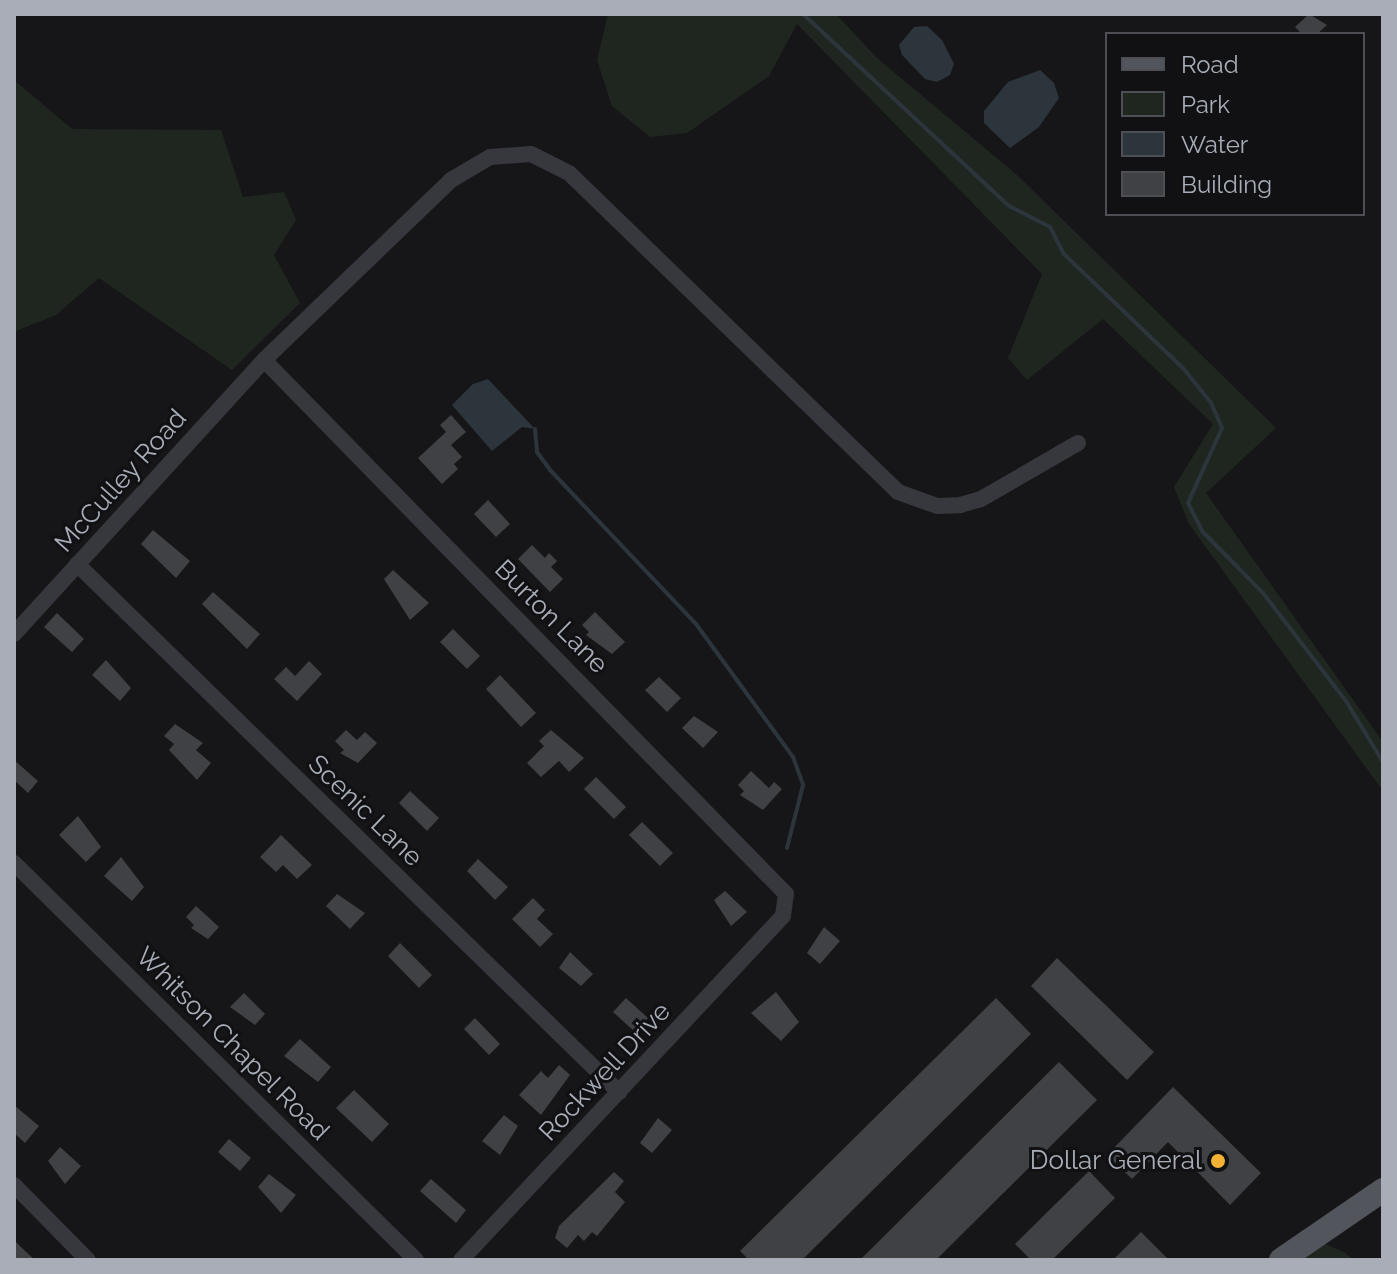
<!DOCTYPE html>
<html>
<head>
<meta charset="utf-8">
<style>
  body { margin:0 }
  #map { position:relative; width:1397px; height:1274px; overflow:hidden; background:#161618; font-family:Raleway,sans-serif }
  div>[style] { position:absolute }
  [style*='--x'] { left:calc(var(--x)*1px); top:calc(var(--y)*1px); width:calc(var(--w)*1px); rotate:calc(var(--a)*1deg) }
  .green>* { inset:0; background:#1e261f }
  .water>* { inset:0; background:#2c353c }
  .stream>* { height:4px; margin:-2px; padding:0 2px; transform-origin:2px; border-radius:2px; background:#2c353c }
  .building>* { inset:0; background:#404145 }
  .street>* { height:16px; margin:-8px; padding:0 8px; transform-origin:8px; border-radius:8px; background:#37383d }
  .primary>* { height:24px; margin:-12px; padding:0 12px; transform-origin:12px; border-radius:12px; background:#53555c }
  .dots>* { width:22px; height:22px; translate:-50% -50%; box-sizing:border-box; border:4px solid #111113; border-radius:50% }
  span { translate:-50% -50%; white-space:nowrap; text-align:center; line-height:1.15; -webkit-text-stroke:6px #111113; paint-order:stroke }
  .street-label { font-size:26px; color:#a8adb8 }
  .poi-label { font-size:26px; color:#a8adb8 }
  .right { translate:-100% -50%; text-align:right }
  .frame { position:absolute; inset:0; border:16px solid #a8adb8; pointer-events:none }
  .legend { position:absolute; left:1105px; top:32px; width:260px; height:184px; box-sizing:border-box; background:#111113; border:2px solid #4d4f55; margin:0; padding:10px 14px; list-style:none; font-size:24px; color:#a8adb8 }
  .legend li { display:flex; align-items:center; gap:16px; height:40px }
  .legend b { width:40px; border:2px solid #4d4f55 }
</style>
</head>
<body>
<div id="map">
  <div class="green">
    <div style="clip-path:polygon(608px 14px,836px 14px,877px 58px,1017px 175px,1276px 428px,1206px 493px,1383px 742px,1383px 791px,1189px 524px,1174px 487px,1213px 424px,1103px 319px,1027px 380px,1008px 358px,1042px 274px,797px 24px,769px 76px,687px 133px,650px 137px,612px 106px,597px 60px)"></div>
    <div style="clip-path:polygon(14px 80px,72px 129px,221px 130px,243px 197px,284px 192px,296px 220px,274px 255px,300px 303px,232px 370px,99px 278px,56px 315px,14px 332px)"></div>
    <div style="clip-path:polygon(1323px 1243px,1344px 1252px,1354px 1260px,1302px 1260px)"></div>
  </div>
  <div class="water">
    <div style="clip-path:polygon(927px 26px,942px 40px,954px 64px,950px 75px,937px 82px,925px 79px,902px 55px,899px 45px,914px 27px)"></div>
    <div style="clip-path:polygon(1040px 70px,1054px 83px,1059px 98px,1039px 127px,1010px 148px,984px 123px,984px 111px,1008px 82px)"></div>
    <div style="clip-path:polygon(488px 379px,535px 429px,522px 427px,492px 451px,452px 405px,473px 384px)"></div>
  </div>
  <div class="stream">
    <div style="--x:803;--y:14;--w:282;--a:43"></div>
    <div style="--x:1009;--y:206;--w:46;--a:27.1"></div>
    <div style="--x:1050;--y:227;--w:30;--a:63"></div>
    <div style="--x:1064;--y:254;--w:165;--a:43.8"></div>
    <div style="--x:1183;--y:368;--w:45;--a:51.3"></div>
    <div style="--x:1211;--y:403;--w:27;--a:66"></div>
    <div style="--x:1222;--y:428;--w:82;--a:114.4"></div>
    <div style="--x:1188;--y:503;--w:33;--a:63"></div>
    <div style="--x:1203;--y:532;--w:86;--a:45.5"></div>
    <div style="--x:1263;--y:593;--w:136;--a:52.5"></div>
    <div style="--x:1346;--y:701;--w:71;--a:58.8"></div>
    <div style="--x:535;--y:429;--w:23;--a:85"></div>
    <div style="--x:537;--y:452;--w:22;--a:54"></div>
    <div style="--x:550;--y:470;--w:212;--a:46.5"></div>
    <div style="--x:696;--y:624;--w:165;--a:53.9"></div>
    <div style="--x:793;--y:757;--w:30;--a:70"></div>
    <div style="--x:803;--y:785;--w:65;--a:104.3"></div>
  </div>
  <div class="building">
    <div style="clip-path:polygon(1309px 14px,1327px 25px,1317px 34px,1302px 34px,1295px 27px)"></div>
    <div style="clip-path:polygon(451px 415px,466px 432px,451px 445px,462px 457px,454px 464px,458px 469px,442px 484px,418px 458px,446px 432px,440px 425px)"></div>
    <div style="clip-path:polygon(488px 500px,510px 524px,496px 537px,474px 514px)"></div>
    <div style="clip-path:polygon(153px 530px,190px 561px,176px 578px,141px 544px)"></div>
    <div style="clip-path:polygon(532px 545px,545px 558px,549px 553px,557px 561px,551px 567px,563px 579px,550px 592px,518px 559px)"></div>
    <div style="clip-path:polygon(393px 570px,429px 603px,410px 620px,384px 579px)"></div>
    <div style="clip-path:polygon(213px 592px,260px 634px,247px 649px,202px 604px)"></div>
    <div style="clip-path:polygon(595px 612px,625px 642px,612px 654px,586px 635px,589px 632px,582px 625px)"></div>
    <div style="clip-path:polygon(57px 613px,84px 639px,72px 652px,44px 627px)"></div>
    <div style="clip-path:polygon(453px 629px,480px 656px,467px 669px,440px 642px)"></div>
    <div style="clip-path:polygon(106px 660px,131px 688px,120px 701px,92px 675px)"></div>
    <div style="clip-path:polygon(309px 661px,322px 674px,297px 701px,274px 679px,286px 667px,295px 676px)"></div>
    <div style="clip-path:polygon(500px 675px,536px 713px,521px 727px,486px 689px)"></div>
    <div style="clip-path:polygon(659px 677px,681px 698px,667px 712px,645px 690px)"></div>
    <div style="clip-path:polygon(694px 716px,718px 732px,703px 748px,682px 728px)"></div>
    <div style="clip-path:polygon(175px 724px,203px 743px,196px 750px,211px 763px,197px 780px,169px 750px,174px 744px,164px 736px)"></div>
    <div style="clip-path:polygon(346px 730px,357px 740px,365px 732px,377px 743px,358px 763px,340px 753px,344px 750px,335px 741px)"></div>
    <div style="clip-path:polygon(551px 730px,584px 758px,569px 772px,559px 761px,541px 777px,527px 763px,544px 746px,539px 741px)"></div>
    <div style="clip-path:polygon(14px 760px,38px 781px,28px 793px,14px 780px)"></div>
    <div style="clip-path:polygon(751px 771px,769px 788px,774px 782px,782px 789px,763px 810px,740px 795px,744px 791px,738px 785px)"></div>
    <div style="clip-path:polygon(596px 777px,626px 807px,614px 819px,584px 789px)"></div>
    <div style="clip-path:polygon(410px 791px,439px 818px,427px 831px,399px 803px)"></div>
    <div style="clip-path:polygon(78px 816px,101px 847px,86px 862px,59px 835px)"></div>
    <div style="clip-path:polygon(642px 822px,673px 853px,660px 866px,629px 835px)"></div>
    <div style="clip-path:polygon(281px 835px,312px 865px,297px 879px,283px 865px,276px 872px,260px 857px)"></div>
    <div style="clip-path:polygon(121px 857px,144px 887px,132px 901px,104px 876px)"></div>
    <div style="clip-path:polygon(478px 859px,508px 887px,495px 900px,467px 871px)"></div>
    <div style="clip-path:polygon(725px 891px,747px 912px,731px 926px,714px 900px)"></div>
    <div style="clip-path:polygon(337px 894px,365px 913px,350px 929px,326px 906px)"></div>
    <div style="clip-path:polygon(533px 898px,545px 910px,537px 919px,553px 934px,540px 947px,512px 919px)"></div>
    <div style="clip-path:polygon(196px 906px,219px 927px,208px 939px,191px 928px,194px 925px,186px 917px)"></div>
    <div style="clip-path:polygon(824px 927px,840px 941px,820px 964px,807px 953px)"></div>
    <div style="clip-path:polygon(400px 943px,432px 975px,419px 988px,388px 956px)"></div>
    <div style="clip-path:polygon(570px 952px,593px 974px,581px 986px,559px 968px)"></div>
    <div style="clip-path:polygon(1057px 958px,1154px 1052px,1127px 1080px,1031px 986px)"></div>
    <div style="clip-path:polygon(776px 992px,799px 1022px,781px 1041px,751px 1013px)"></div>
    <div style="clip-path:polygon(244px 993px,265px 1014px,255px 1025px,230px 1007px)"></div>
    <div style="clip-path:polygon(626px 998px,648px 1018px,635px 1032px,613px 1012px)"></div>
    <div style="clip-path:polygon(996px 998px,1031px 1034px,802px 1260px,749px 1260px,740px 1251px)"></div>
    <div style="clip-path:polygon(475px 1018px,500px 1044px,489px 1055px,464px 1029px)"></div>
    <div style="clip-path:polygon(300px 1039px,331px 1067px,318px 1082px,284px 1056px)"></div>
    <div style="clip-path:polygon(1059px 1062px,1097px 1100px,936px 1260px,860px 1260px)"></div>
    <div style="clip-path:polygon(559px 1065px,570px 1075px,541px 1115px,519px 1095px,541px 1071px,548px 1078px)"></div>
    <div style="clip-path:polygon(1173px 1087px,1261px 1173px,1230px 1205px,1168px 1142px,1132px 1179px,1107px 1155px)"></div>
    <div style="clip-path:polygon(354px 1090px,389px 1124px,372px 1142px,336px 1108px)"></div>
    <div style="clip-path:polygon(14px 1105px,39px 1126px,25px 1143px,14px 1133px)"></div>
    <div style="clip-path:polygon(504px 1115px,518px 1126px,500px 1155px,482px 1141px)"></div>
    <div style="clip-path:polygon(658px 1118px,672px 1130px,652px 1153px,640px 1143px)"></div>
    <div style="clip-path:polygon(229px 1139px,251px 1158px,240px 1171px,218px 1152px)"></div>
    <div style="clip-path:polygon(60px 1147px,81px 1166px,65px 1184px,48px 1161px)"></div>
    <div style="clip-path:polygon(1089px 1171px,1115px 1198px,1052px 1260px,1031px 1260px,1015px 1244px)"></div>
    <div style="clip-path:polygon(614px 1172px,624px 1181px,615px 1192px,625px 1202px,597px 1236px,592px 1232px,584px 1241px,578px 1235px,567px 1248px,555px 1238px,559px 1226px)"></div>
    <div style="clip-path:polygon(269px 1174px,296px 1195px,281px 1213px,258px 1187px)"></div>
    <div style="clip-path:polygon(431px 1179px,466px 1210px,456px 1223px,420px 1191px)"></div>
    <div style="clip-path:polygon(1141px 1232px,1169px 1260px,1113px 1260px)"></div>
    <div style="clip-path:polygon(14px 1240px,23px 1249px,35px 1260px,14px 1260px)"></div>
  </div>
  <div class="street">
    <div style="--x:264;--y:360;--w:747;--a:45.65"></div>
    <div style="--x:786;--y:894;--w:22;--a:98"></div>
    <div style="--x:783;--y:916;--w:471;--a:133.1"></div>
    <div style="--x:77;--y:564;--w:757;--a:44.25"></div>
    <div style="--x:14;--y:634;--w:371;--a:-47.6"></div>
    <div style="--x:264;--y:360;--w:260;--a:-43.9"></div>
    <div style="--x:451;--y:180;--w:45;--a:-30.5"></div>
    <div style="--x:490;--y:157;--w:41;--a:-4.2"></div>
    <div style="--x:531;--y:154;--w:42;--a:26.6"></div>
    <div style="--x:569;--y:173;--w:458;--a:44.1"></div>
    <div style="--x:898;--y:492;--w:41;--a:19.7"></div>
    <div style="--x:937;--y:506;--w:23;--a:-2"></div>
    <div style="--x:960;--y:505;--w:22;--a:-16"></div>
    <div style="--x:981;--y:499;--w:112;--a:-30"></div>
    <div style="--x:14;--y:863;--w:565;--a:44.64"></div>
    <div style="--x:14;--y:1185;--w:105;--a:45.4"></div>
  </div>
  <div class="primary">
    <div style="--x:1281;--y:1260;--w:124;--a:-34.5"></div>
  </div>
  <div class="dots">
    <div style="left:1218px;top:1161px;background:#f2b134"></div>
  </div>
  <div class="street-label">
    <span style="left:121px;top:481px;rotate:-48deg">McCulley Road</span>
    <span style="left:551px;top:617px;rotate:45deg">Burton Lane</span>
    <span style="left:365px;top:811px;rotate:44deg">Scenic Lane</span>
    <span style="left:232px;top:1044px;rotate:45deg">Whitson Chapel Road</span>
    <span style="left:605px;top:1072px;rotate:-47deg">Rockwell Drive</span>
  </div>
  <div class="poi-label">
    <span class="right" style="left:1202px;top:1161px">Dollar General</span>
  </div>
  <div class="frame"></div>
  <ul class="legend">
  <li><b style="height:10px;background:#53555c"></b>Road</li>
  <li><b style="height:22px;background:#1e261f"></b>Park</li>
  <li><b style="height:22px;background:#2c353c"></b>Water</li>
  <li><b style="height:22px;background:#404145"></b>Building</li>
  </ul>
</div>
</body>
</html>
